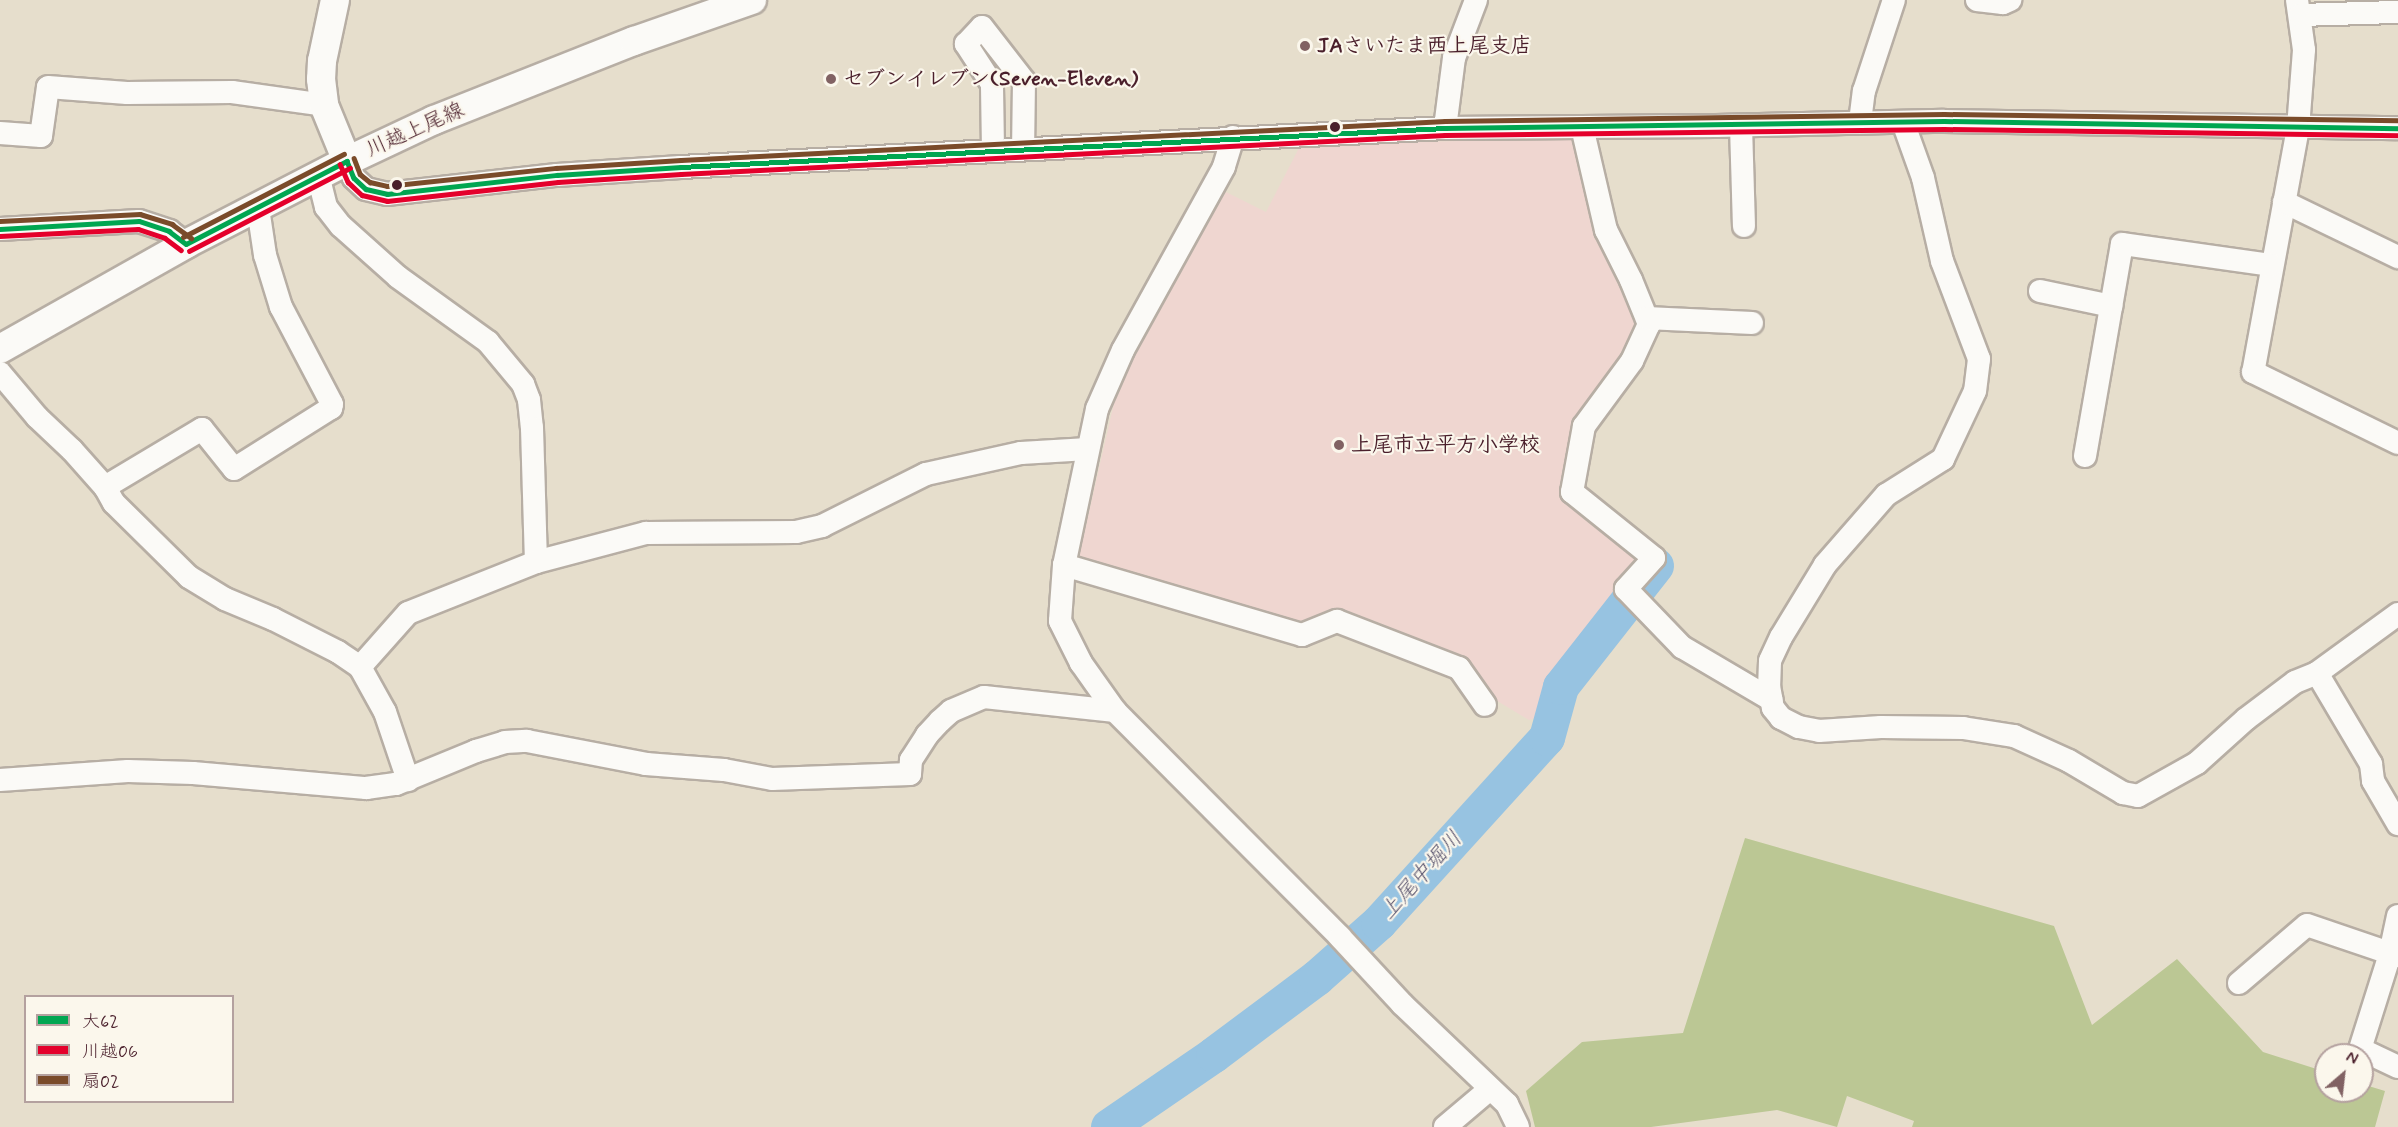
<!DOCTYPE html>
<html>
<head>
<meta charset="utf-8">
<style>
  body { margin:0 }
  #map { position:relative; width:2398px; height:1127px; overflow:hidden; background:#e6decc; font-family:Mynerve,"Klee One",sans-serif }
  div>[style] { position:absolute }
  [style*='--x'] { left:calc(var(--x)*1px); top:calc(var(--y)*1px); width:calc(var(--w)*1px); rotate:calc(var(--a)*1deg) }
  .built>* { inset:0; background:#efd6d0 }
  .forest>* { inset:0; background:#bbc794 }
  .river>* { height:36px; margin:-18px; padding:0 18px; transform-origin:18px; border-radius:18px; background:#97c3e1 }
  .roads { filter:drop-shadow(2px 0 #b7aea4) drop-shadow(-2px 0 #b7aea4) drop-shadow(0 2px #b7aea4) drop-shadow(0 -2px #b7aea4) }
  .minor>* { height:22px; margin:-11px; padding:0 11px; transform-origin:11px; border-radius:11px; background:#fbfaf7 }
  .major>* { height:28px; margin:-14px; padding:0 14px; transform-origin:14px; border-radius:14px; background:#fbfaf7 }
  .bus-1>* { height:4.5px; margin:-2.25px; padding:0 2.25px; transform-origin:2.25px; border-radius:2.25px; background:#00a651 }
  .bus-2>* { height:4.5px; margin:-2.25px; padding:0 2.25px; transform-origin:2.25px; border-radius:2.25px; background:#e4002b }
  .bus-3>* { height:4.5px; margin:-2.25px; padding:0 2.25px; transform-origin:2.25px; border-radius:2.25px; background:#7a4b2a }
  .dots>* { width:16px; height:16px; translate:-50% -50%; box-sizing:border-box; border:3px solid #fbf7ec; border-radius:50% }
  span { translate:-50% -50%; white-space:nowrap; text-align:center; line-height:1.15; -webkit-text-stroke:4.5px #fbf7ec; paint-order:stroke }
  .poi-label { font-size:21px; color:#4a1f2b; font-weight:700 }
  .left { translate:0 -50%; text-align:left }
  .street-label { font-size:21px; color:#4a1f2b }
  .water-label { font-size:22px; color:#59546e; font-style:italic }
  .legend { position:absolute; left:24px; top:995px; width:210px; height:108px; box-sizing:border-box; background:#fbf7ec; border:2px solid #b4a19f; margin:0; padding:8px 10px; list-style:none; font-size:18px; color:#4a1f2b }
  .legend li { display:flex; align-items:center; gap:12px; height:30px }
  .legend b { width:30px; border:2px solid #b4a19f }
  .north { position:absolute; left:2314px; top:1043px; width:60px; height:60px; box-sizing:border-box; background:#fbf7ec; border:2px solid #b4a19f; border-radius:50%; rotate:28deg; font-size:16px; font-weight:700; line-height:24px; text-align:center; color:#4a1f2b }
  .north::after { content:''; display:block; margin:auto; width:21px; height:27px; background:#816263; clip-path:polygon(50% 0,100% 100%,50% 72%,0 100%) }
</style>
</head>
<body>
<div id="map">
  <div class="built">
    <div style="clip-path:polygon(1570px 139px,1581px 144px,1639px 326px,1566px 495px,1640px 561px,1550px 680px,1544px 708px,1538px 717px,1529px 720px,1494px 699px,1466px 667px,1352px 615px,1329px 615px,1300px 627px,1077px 564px,1120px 377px,1162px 297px,1226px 192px,1266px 212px,1301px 144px)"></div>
  </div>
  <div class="forest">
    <div style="clip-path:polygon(1745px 838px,2054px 926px,2092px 1025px,2177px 959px,2263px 1052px,2326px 1072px,2326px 1091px,2362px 1091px,2362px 1084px,2385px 1091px,2375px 1127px,1912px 1127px,1914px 1121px,1847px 1096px,1837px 1127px,1777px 1110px,1651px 1127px,1535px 1127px,1526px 1091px,1582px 1042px,1683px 1033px)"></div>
  </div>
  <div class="river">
    <div style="--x:1109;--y:1127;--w:127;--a:-34.4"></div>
    <div style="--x:1214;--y:1055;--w:129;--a:-36.8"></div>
    <div style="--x:1317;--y:978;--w:83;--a:-41.6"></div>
    <div style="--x:1379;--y:923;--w:250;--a:-47.8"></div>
    <div style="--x:1547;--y:738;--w:53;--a:-74.6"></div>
    <div style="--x:1561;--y:687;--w:154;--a:-51.9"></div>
  </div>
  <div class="roads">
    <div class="minor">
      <div style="--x:1977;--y:0;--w:26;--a:7"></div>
      <div style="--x:2003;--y:3;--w:8;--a:-23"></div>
      <div style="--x:2297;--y:0;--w:50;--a:82"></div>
      <div style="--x:2304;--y:50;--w:78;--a:94.4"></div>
      <div style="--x:2298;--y:128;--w:248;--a:100.4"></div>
      <div style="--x:2253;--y:372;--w:161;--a:26.1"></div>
      <div style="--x:2300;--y:15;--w:98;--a:-1.8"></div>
      <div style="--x:1860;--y:122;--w:31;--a:-83"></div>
      <div style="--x:1864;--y:91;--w:96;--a:-71.8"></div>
      <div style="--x:1903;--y:122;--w:59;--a:70.3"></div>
      <div style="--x:1923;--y:178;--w:85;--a:77.1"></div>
      <div style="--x:1942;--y:261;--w:105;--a:69.3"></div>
      <div style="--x:1979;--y:359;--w:32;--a:97"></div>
      <div style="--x:1975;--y:391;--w:75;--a:115.2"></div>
      <div style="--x:1943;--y:459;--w:67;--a:147.7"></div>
      <div style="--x:1886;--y:495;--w:93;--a:131.1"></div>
      <div style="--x:1825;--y:565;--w:84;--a:121.4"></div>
      <div style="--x:1781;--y:637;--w:26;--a:115"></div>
      <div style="--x:1770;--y:661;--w:25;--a:92"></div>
      <div style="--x:1769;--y:686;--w:22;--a:80"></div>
      <div style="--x:1773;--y:708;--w:13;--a:51"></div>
      <div style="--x:1781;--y:718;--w:20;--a:27"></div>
      <div style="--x:1799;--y:727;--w:20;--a:11"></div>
      <div style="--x:1819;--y:731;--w:62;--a:-3.7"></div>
      <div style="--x:1881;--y:727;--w:82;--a:0.7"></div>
      <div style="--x:1963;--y:728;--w:52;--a:8.9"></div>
      <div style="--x:2014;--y:736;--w:60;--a:24.4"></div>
      <div style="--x:2069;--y:761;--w:63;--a:30.7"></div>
      <div style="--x:2123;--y:793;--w:15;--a:11"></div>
      <div style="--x:2138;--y:796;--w:68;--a:-29.2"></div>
      <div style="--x:2197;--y:763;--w:66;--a:-41.9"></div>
      <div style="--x:2246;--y:719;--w:61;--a:-37.1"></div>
      <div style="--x:2295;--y:682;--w:24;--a:-22"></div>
      <div style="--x:2317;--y:673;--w:100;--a:-36.1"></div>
      <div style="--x:1741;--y:126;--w:100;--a:88.3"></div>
      <div style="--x:1582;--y:127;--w:106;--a:76.9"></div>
      <div style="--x:1606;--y:230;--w:56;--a:63.4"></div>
      <div style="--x:1631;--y:280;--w:48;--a:67.8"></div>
      <div style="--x:1649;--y:324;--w:41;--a:114.7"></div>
      <div style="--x:1632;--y:361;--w:81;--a:126.4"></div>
      <div style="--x:1584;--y:426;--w:67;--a:100.3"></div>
      <div style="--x:1572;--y:492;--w:105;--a:38.8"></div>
      <div style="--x:1654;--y:558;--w:42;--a:132.1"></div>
      <div style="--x:1626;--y:589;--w:81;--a:46"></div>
      <div style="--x:1682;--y:647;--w:104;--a:30.5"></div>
      <div style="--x:1445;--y:128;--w:71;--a:-82.7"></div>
      <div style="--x:1454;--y:58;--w:62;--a:-69.2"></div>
      <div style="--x:0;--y:133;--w:41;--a:4.2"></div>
      <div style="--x:41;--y:136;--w:49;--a:-81.9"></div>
      <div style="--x:48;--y:87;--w:79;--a:4.3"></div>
      <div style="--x:127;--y:93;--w:105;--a:-0.5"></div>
      <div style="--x:232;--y:92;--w:93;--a:8"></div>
      <div style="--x:1233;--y:137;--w:31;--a:107"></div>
      <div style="--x:1224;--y:167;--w:209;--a:118.9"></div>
      <div style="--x:1123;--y:350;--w:64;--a:113.8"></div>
      <div style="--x:1097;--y:409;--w:159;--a:101.9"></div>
      <div style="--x:1064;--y:565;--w:56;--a:94.1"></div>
      <div style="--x:1060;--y:621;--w:47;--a:63.4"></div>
      <div style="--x:1081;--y:663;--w:59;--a:54.7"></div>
      <div style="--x:1115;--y:711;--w:319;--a:45.1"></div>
      <div style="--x:1340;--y:937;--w:91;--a:47.2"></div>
      <div style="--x:1402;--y:1004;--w:145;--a:43.6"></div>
      <div style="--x:1507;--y:1104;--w:25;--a:64"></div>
      <div style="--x:993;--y:150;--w:66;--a:-90.9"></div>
      <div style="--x:992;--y:84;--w:48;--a:-123"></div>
      <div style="--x:966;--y:44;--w:23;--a:-47"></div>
      <div style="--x:982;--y:27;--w:68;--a:52.1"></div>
      <div style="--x:1024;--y:81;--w:68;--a:90.8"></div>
      <div style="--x:347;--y:161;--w:18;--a:68"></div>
      <div style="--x:354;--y:178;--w:16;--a:43"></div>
      <div style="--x:366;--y:189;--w:22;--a:13"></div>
      <div style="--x:387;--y:194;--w:171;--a:-6.4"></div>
      <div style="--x:557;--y:175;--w:124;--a:-3.7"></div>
      <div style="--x:681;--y:167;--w:765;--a:-2.92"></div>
      <div style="--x:1445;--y:128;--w:271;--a:-0.4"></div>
      <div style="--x:1716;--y:126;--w:228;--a:-1.3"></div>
      <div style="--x:1944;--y:121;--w:454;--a:0.9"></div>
      <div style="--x:318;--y:175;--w:33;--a:76"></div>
      <div style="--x:326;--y:207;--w:24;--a:52"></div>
      <div style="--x:341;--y:226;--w:76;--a:41.8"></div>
      <div style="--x:398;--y:277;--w:111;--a:35.8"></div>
      <div style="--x:488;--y:342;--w:55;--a:50.2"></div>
      <div style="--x:523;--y:384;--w:17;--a:69"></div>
      <div style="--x:529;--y:400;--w:28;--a:84"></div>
      <div style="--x:532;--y:428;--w:134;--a:88.3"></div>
      <div style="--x:2284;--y:202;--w:127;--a:25.8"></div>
      <div style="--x:0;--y:229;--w:139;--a:-3.3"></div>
      <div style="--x:139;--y:221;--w:32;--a:18"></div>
      <div style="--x:169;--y:231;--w:21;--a:37"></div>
      <div style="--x:2040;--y:291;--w:73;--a:11.9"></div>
      <div style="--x:1647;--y:318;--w:105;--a:2.7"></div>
      <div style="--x:0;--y:373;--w:57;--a:49.9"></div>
      <div style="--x:37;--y:417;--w:48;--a:43.3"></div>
      <div style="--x:72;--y:450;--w:50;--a:48.3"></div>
      <div style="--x:105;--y:487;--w:18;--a:61"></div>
      <div style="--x:114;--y:503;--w:105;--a:44.6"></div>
      <div style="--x:189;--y:577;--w:42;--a:31.4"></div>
      <div style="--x:225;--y:599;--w:52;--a:22.6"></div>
      <div style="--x:273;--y:619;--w:73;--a:26.9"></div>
      <div style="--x:338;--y:652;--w:27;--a:34"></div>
      <div style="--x:360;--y:667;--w:51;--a:60.9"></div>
      <div style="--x:385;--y:712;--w:72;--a:71.3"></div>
      <div style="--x:2085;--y:456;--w:215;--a:-80.1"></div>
      <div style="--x:2122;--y:244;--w:151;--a:8"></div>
      <div style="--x:105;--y:487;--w:113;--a:-30.9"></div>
      <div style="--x:202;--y:429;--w:51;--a:51.3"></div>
      <div style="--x:234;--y:469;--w:115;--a:-32.2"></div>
      <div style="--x:331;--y:408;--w:4;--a:-76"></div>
      <div style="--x:332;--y:404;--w:110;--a:-117.7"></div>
      <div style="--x:281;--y:307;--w:54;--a:-107.1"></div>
      <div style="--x:265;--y:255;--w:48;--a:-98.5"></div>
      <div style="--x:1064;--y:565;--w:248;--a:16.4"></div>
      <div style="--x:1302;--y:635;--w:38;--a:-22"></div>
      <div style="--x:1337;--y:621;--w:131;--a:21.1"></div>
      <div style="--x:1459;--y:668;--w:45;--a:54.9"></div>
      <div style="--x:360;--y:667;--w:72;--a:-48.4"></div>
      <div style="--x:408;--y:613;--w:138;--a:-21.7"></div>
      <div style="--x:536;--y:562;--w:114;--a:-14.8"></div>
      <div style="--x:646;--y:533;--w:150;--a:-0.4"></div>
      <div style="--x:796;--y:532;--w:27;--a:-13"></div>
      <div style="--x:822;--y:526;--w:116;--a:-26.6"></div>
      <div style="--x:926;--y:474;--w:97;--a:-12.5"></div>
      <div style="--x:1021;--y:453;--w:67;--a:-3.4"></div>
      <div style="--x:2317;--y:673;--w:106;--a:59.3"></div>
      <div style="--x:2371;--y:764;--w:17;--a:83"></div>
      <div style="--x:2373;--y:781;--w:50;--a:59.8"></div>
      <div style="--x:0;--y:780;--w:128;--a:-4"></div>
      <div style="--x:128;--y:771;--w:65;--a:1.8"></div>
      <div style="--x:193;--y:773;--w:174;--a:5"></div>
      <div style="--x:366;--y:788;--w:30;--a:-8"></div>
      <div style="--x:396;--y:784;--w:87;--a:-22.4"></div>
      <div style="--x:476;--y:751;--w:30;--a:-17"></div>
      <div style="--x:505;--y:742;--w:22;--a:-3"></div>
      <div style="--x:527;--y:741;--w:121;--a:10.9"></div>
      <div style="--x:646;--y:764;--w:78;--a:4.4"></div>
      <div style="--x:724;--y:770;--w:49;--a:10.6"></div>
      <div style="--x:772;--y:779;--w:138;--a:-2.1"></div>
      <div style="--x:910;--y:774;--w:14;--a:-86"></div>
      <div style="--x:911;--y:760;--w:30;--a:-57"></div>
      <div style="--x:927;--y:735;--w:19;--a:-47"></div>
      <div style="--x:940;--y:721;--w:15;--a:-42"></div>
      <div style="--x:951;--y:711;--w:36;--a:-23"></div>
      <div style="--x:984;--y:697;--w:132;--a:6.1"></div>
      <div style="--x:2398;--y:916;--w:39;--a:102"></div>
      <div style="--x:2390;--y:954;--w:100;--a:107.5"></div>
      <div style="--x:2360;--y:1049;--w:42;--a:25.3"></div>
      <div style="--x:2239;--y:983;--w:89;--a:-40.5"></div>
      <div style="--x:2307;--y:925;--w:96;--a:18.8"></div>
      <div style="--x:1445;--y:1127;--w:59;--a:-40.2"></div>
    </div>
    <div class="major">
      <div style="--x:335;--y:0;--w:62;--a:102"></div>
      <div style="--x:322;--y:61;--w:18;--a:93"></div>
      <div style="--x:321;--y:79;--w:26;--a:83"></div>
      <div style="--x:324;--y:105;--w:61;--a:67.7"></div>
      <div style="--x:0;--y:349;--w:214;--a:-29.4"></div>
      <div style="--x:186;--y:244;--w:181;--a:-27.3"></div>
      <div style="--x:347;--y:161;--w:96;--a:-25.2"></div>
      <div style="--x:434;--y:120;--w:215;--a:-21.6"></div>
      <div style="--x:634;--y:41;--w:125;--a:-19.2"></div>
    </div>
  </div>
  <div class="bus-1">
    <div style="--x:347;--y:161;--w:18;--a:68"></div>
    <div style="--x:354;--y:178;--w:16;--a:43"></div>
    <div style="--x:366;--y:189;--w:22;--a:13"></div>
    <div style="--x:387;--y:194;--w:171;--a:-6.4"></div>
    <div style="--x:557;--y:175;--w:124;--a:-3.7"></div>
    <div style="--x:681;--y:167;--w:765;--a:-2.92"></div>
    <div style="--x:1445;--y:128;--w:499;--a:-0.8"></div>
    <div style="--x:1944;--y:121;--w:454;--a:0.9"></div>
    <div style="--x:0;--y:229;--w:139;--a:-3.3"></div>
    <div style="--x:139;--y:221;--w:32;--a:18"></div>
    <div style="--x:169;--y:231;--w:21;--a:37"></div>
    <div style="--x:186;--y:244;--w:181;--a:-27.3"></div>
  </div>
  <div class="bus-2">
    <div style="--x:340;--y:164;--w:20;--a:66"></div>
    <div style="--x:348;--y:182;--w:19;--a:43"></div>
    <div style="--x:362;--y:195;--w:26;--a:13"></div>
    <div style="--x:387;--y:201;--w:172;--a:-6.3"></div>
    <div style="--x:558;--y:182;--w:123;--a:-3.7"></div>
    <div style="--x:681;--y:174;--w:765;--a:-2.92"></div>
    <div style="--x:1445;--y:135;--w:499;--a:-0.7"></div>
    <div style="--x:1944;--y:129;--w:454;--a:0.8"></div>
    <div style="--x:0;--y:236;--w:138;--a:-2.9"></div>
    <div style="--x:138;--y:229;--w:28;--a:18"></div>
    <div style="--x:165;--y:238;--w:20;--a:37"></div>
    <div style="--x:189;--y:251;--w:181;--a:-27.3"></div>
  </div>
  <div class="bus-3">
    <div style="--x:354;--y:158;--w:17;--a:69"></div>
    <div style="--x:360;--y:174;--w:13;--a:39"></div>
    <div style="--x:370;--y:182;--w:17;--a:13"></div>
    <div style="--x:387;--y:186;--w:170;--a:-6.1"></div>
    <div style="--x:556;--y:168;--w:125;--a:-3.7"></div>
    <div style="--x:681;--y:160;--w:765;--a:-2.92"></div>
    <div style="--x:1445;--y:121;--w:499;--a:-0.8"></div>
    <div style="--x:1944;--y:114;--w:454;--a:0.8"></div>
    <div style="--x:0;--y:221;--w:140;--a:-2.9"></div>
    <div style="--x:140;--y:214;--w:34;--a:17"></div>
    <div style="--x:172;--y:224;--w:24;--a:36"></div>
    <div style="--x:183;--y:237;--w:181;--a:-27.3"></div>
  </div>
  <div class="dots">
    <div style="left:1305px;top:46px;background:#816263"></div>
    <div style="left:831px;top:79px;background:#816263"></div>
    <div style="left:1335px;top:127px;background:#4a1f2b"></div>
    <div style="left:397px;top:185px;background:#4a1f2b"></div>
    <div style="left:1339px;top:445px;background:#816263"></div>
  </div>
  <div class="poi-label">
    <span class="left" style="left:1317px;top:46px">JAさいたま西上尾支店</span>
    <span class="left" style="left:843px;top:79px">セブンイレブン(Seven-Eleven)</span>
    <span class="left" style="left:1351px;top:445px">上尾市立平方小学校</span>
  </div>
  <div class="street-label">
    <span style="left:415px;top:130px;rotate:-24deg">川越上尾線</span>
  </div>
  <div class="water-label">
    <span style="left:1422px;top:876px;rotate:-48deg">上尾中堀川</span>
  </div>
  <ul class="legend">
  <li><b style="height:8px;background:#00a651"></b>大62</li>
  <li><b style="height:8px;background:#e4002b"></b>川越06</li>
  <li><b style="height:8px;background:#7a4b2a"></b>扇02</li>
  </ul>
  <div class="north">N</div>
</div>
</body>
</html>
